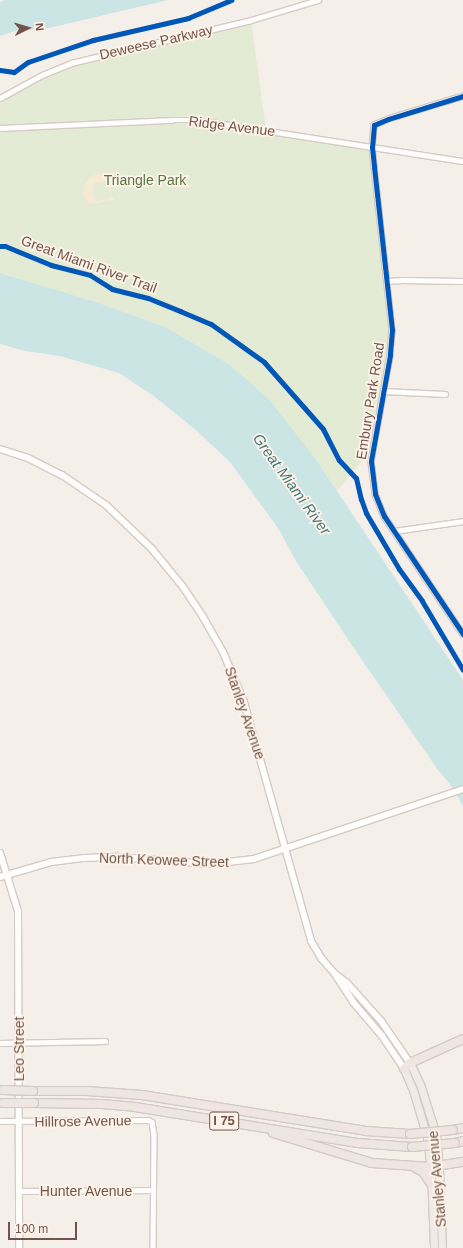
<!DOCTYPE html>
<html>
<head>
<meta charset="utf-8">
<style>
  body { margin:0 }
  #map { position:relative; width:463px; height:1248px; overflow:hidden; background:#f5efe9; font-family:Arial,sans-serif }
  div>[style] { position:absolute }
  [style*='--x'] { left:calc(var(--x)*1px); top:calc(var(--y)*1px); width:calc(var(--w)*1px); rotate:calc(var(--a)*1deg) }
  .green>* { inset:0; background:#e4ebd4 }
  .sand>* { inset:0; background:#f7ead2 }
  .water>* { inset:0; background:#cbe5e5 }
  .roads { filter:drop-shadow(1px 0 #d4cac6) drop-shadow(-1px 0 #d4cac6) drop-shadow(0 1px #d4cac6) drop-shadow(0 -1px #d4cac6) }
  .street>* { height:4.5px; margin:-2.25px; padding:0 2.25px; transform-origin:2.25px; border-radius:2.25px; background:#fefdfc }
  .secondary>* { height:6px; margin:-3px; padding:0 3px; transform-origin:3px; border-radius:3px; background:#fefdfc }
  .primary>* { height:7px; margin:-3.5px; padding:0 3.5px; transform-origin:3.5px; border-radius:3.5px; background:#f1ebe5 }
  .highway>* { height:8px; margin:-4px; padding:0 4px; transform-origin:4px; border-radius:4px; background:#efe6e4 }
  .bridges { filter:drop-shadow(1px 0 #d4cac5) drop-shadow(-1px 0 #d4cac5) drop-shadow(0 1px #d4cac5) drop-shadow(0 -1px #d4cac5) }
  .highway-bridge>* { height:8px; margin:-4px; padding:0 4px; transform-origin:4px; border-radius:4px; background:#efe6e4 }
  .cycleway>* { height:5px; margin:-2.5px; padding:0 2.5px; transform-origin:2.5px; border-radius:2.5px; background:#0057b8 }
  span { translate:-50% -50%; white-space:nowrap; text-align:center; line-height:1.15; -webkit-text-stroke:3.5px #fef3e9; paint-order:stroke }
  .shield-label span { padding:1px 3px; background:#fef3e9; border:1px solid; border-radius:3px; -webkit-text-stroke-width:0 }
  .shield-label { font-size:13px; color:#71544b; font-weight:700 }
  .street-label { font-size:14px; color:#71544b }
  .park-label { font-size:14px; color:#587643 }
  .water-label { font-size:15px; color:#43797c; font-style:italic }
  .north { position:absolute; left:8px; top:8px; width:40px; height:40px; -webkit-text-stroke:3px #fef3e9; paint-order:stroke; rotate:85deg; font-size:11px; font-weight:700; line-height:16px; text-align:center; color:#71544b }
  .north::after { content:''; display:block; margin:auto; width:14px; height:18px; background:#71544b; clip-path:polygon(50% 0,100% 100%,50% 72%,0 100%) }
  .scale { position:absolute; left:8px; top:1222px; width:69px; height:18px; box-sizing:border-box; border:2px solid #71544b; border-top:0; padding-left:5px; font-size:12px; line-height:14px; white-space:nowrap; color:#71544b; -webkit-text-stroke:3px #fef3e9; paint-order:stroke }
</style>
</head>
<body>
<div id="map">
  <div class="green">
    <div style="clip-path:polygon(251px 20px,266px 130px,372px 147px,392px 330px,372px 449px,337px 491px,315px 458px,269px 399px,229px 364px,165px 327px,93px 301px,0 273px,0 98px,55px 69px)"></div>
  </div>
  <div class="sand">
    <div style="clip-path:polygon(evenodd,102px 173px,108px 174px,112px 196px,115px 200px,89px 204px,83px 195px,85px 184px,92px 176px,102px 173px,106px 181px,109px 183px,111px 196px,109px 199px,97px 201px,94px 199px,92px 186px,93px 184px,106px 181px)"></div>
  </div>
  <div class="water">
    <div style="clip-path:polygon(4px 0,168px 0,49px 28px,15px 31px,0 36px,0 2px)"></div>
    <div style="clip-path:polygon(0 273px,93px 301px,165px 327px,229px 364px,269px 399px,315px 458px,463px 680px,463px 806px,449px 783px,438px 770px,353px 647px,296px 561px,278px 528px,230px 462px,197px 431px,155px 397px,119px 373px,60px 356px,25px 351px,0 344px)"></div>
  </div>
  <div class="roads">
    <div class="street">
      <div style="--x:463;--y:96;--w:78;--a:163"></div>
      <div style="--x:388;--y:119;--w:15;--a:157"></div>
      <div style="--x:374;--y:125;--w:22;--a:95"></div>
      <div style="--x:372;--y:147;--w:20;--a:84"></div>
      <div style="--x:374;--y:167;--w:164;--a:83.7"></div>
      <div style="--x:392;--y:330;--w:25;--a:95"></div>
      <div style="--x:390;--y:355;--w:108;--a:100.2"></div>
      <div style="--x:371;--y:461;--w:33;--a:83"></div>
      <div style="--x:375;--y:494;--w:24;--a:68"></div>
      <div style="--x:384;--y:516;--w:142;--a:56.2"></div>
      <div style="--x:0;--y:98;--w:48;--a:-28.7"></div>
      <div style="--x:42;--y:75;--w:31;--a:-22"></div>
      <div style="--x:71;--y:63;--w:185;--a:-13.4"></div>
      <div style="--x:251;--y:20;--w:70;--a:-16.6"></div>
      <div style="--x:0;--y:128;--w:172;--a:-2.7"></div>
      <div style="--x:172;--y:120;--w:26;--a:0"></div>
      <div style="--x:198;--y:120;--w:268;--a:8.8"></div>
      <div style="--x:387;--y:281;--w:15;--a:-4"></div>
      <div style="--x:402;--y:280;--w:61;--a:0.9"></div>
      <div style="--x:383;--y:391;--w:62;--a:2.8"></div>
      <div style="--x:394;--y:531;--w:70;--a:-8.2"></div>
      <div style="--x:0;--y:1043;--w:105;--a:-1.1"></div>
      <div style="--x:0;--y:1121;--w:148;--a:-0.4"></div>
      <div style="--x:148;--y:1120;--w:4;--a:27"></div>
      <div style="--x:152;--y:1122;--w:13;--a:81"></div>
      <div style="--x:154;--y:1135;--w:113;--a:90.5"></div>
      <div style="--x:19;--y:1191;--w:134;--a:-0.4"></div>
    </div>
    <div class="secondary">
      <div style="--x:0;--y:449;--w:29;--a:18"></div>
      <div style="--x:28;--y:458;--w:38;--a:27"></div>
      <div style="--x:62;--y:475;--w:53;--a:34.3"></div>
      <div style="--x:106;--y:505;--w:64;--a:43.7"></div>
      <div style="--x:152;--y:549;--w:49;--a:50.8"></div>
      <div style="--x:183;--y:587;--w:36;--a:56"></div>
      <div style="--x:203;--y:617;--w:40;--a:60.3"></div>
      <div style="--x:223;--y:652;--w:54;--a:67.2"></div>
      <div style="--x:244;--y:702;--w:248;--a:74.3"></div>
      <div style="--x:311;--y:941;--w:21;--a:59"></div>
      <div style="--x:322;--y:959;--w:20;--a:49"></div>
      <div style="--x:335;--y:974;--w:33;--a:57"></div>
      <div style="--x:353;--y:1002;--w:45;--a:49.5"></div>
      <div style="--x:382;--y:1036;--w:40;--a:56"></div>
      <div style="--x:0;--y:853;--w:61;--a:72.8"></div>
      <div style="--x:18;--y:911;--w:337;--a:89.8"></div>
      <div style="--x:0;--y:877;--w:53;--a:-16.4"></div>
      <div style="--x:51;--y:862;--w:34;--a:-7"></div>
      <div style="--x:85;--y:858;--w:33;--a:-2"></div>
      <div style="--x:118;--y:857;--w:92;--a:4.4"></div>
      <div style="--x:210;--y:864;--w:44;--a:-6.5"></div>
      <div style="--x:254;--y:859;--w:220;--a:-18.5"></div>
      <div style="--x:338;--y:976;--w:11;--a:38"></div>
      <div style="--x:347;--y:983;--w:51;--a:48.2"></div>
      <div style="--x:381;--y:1021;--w:51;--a:55.4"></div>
    </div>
    <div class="primary">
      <div style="--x:410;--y:1063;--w:26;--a:65"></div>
      <div style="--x:421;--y:1087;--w:50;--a:72.6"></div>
      <div style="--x:436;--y:1135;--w:36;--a:85"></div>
      <div style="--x:439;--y:1171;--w:77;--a:87.8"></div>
      <div style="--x:404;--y:1069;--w:23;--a:67"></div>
      <div style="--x:413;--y:1090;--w:49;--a:73.4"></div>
      <div style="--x:427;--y:1137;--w:35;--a:83"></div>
      <div style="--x:431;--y:1172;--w:76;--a:87.7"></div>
    </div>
    <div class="highway">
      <div style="--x:404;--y:1069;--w:8;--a:-45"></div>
      <div style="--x:410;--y:1063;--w:58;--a:-24.4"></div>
      <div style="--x:33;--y:1091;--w:54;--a:0"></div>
      <div style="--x:87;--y:1091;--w:55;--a:4.2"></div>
      <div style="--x:142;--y:1095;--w:227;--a:9.1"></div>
      <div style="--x:366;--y:1131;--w:44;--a:3.9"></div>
      <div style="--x:34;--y:1103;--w:68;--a:0.8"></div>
      <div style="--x:102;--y:1104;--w:33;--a:5"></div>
      <div style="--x:135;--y:1107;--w:226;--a:9.2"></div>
      <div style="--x:358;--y:1143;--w:54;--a:4.2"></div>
      <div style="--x:453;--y:1130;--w:10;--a:-11"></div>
      <div style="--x:273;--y:1133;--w:103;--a:16.9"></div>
      <div style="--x:372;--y:1163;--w:58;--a:3.9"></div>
      <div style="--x:430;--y:1167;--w:33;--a:-9"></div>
      <div style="--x:455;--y:1143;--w:8;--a:-14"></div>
      <div style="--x:414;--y:1167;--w:10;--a:29"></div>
      <div style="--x:423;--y:1172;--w:14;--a:56"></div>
    </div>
  </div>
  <div class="bridges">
    <div class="highway-bridge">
      <div style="--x:3;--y:1090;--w:30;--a:2"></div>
      <div style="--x:3;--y:1103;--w:31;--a:0"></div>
      <div style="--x:410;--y:1134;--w:43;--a:-5.3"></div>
      <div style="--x:412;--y:1147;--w:43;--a:-5.3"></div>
    </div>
  </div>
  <div class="cycleway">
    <div style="--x:0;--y:70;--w:14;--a:8"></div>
    <div style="--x:14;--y:72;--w:17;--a:-36"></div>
    <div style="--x:28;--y:62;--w:69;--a:-18.7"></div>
    <div style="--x:93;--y:40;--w:98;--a:-13"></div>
    <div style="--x:188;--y:18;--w:47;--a:-22.7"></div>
    <div style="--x:463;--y:96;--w:78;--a:163"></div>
    <div style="--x:388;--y:119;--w:15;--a:157"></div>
    <div style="--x:374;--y:125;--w:22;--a:95"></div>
    <div style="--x:372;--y:147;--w:20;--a:84"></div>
    <div style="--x:374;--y:167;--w:164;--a:83.7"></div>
    <div style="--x:392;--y:330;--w:25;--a:95"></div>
    <div style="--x:390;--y:355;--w:108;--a:100.2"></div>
    <div style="--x:371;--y:461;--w:33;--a:83"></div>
    <div style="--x:375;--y:494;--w:24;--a:68"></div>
    <div style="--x:384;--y:516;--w:142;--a:56.2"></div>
    <div style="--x:0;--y:246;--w:5;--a:0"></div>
    <div style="--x:5;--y:246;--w:50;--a:22.4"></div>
    <div style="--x:51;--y:265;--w:40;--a:14.4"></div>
    <div style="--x:90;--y:275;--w:26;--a:32"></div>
    <div style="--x:112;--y:289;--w:37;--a:14"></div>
    <div style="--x:148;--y:298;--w:35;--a:22"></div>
    <div style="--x:180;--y:311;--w:34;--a:23"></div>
    <div style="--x:211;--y:324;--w:65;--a:35.6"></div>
    <div style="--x:264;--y:362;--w:89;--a:48.6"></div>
    <div style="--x:323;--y:429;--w:35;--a:63"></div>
    <div style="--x:339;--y:460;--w:25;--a:47"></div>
    <div style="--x:356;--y:478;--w:22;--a:77"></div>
    <div style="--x:361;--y:499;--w:15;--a:70"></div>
    <div style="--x:366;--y:513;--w:65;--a:59.5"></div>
    <div style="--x:399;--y:569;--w:39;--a:54"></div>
    <div style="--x:422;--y:601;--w:80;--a:59.3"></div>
  </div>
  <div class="shield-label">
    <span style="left:224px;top:1121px">I 75</span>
  </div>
  <div class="street-label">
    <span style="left:156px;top:42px;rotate:-13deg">Deweese Parkway</span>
    <span style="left:232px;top:126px;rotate:7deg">Ridge Avenue</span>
    <span style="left:89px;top:264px;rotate:20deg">Great Miami River Trail</span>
    <span style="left:370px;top:401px;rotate:-81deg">Embury Park Road</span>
    <span style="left:245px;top:713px;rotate:71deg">Stanley Avenue</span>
    <span style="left:164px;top:860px;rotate:2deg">North Keowee Street</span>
    <span style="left:19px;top:1049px;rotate:-90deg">Leo Street</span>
    <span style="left:83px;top:1121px;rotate:-1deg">Hillrose Avenue</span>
    <span style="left:437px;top:1179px;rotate:-95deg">Stanley Avenue</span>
    <span style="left:86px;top:1191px">Hunter Avenue</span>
  </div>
  <div class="park-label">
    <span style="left:145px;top:180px">Triangle Park</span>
  </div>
  <div class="water-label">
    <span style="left:292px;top:484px;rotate:54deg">Great Miami River</span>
  </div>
  <div class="north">N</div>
  <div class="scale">100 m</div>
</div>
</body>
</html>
